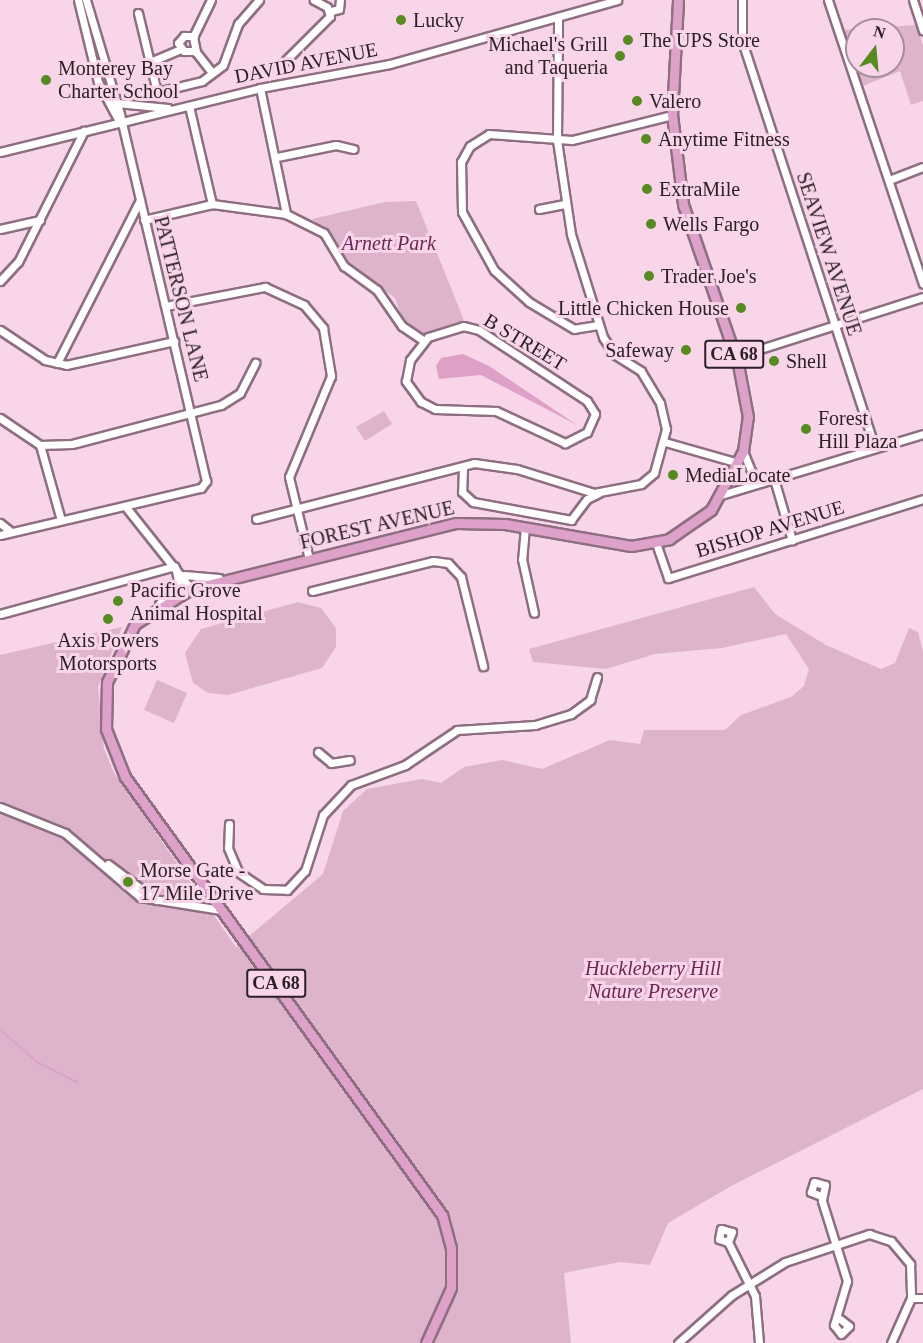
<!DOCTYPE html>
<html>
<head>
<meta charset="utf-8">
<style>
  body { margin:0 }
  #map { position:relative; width:923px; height:1343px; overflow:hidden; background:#f8d5e9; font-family:"Times New Roman",serif }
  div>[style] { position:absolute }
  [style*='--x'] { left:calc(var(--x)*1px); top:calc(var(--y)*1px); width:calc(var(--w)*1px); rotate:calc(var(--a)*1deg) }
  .green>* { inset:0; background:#deb4cd }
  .water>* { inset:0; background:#dea0c6 }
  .stream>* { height:1.5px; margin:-0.75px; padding:0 0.75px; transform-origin:0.75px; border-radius:0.75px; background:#dea0c6 }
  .roads { filter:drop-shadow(2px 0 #8d6f81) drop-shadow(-2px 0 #8d6f81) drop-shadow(0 2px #8d6f81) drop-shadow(0 -2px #8d6f81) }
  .minor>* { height:7px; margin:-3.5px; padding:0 3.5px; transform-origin:3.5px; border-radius:3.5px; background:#fff }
  .major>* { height:9px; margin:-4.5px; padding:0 4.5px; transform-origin:4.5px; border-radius:4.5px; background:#dea1c9 }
  .dots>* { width:16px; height:16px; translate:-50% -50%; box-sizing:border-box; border:3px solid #f8d5e9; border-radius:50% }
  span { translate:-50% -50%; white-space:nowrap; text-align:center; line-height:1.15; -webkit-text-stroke:6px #f8d5e9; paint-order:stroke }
  .shield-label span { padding:2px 4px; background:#f8d5e9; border:2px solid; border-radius:4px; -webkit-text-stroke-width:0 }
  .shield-label { font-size:18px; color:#2c2027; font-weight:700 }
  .poi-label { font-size:20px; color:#2c2027 }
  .left { translate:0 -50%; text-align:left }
  .right { translate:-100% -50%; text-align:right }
  .street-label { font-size:20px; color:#2c2027 }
  .park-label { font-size:20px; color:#6d2556; font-style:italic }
  .north { position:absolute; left:845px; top:18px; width:60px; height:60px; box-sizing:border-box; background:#f8d5e9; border:2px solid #a68d9b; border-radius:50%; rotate:16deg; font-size:16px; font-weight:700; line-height:24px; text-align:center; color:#2c2027 }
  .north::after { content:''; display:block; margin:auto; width:21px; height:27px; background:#578a21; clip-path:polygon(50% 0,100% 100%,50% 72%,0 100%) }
</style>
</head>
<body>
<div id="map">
  <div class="green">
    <div style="clip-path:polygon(evenodd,916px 25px,923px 45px,923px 101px,911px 105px,900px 71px,860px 87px,842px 30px,916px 25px,857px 30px,893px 30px,893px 66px,857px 66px,857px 30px)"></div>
    <div style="clip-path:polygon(416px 201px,465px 323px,421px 334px,403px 321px,395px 298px,347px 262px,332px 236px,312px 219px,385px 202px)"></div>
    <div style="clip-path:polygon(384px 411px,392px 424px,365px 441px,356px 427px)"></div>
    <div style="clip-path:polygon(754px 587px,775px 614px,826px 645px,881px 669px,895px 663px,909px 628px,918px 632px,923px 652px,923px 1089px,733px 1185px,668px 1223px,650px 1265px,620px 1262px,564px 1273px,571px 1343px,0 1343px,0 655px,122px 627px,98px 687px,104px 749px,114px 773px,236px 947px,323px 874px,343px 811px,367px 789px,422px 779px,441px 783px,464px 767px,502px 760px,542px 769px,610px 740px,640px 744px,644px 730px,725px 730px,741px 715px,791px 697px,804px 686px,809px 669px,786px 634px,722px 648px,655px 654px,606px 669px,533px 662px,529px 649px)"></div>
    <div style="clip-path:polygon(298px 602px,321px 608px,336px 628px,336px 647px,322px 668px,228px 695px,208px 693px,193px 683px,185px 653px,201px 629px)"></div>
    <div style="clip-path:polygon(157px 680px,187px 693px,174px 723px,144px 710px)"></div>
  </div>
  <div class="water">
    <div style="clip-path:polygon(463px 354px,489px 366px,577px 425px,481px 375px,439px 379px,436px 366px,441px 358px)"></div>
  </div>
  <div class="stream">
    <div style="--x:0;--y:1029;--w:50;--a:41.7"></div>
    <div style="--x:37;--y:1062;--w:45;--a:26.6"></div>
  </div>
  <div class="roads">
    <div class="minor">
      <div style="--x:78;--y:0;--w:84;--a:76.3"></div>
      <div style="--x:98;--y:82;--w:47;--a:61.8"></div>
      <div style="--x:742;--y:0;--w:41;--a:90"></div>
      <div style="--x:742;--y:41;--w:428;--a:71.9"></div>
      <div style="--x:828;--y:0;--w:299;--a:71.5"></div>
      <div style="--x:913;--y:0;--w:32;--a:72"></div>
      <div style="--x:331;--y:11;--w:8;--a:-14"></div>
      <div style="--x:339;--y:9;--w:9;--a:-84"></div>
      <div style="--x:138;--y:13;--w:81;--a:76.5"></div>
      <div style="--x:157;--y:92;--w:46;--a:-13.7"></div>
      <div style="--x:202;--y:81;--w:26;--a:-37"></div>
      <div style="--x:223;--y:65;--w:44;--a:-69.9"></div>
      <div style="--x:238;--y:24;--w:32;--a:-49"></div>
      <div style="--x:194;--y:36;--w:10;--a:180"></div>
      <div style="--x:184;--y:36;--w:9;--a:131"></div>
      <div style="--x:178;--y:43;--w:10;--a:53"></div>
      <div style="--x:184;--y:51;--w:11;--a:0"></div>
      <div style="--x:286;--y:60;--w:62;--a:-45"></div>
      <div style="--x:330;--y:16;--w:9;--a:-108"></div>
      <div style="--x:327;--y:7;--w:15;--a:-152"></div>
      <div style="--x:150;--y:62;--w:34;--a:-23"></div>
      <div style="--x:210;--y:70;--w:23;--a:-128"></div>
      <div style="--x:196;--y:52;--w:15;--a:-101"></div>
      <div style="--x:193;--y:37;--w:41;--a:-64.1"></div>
      <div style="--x:260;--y:88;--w:129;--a:78.3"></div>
      <div style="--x:117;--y:103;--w:51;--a:5.6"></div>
      <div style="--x:189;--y:106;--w:101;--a:76.8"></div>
      <div style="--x:0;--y:152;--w:268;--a:-13.8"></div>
      <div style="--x:260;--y:88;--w:132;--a:-10.5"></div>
      <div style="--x:390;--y:64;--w:236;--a:-15.7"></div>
      <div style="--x:277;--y:157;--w:60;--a:-11.5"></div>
      <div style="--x:336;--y:145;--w:18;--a:13"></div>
      <div style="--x:889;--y:180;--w:36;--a:-21"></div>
      <div style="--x:539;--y:209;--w:26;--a:-11"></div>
      <div style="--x:144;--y:220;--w:70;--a:-13.2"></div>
      <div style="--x:212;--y:204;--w:75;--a:7.7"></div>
      <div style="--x:286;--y:214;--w:42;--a:26.6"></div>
      <div style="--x:324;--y:233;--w:39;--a:59"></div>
      <div style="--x:344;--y:266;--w:41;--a:36"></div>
      <div style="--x:377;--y:290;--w:44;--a:55.2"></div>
      <div style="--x:402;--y:326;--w:25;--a:34"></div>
      <div style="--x:0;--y:229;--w:41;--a:-12.7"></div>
      <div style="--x:0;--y:281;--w:26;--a:-47"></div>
      <div style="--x:18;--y:262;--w:147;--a:-63.3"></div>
      <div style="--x:166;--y:306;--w:101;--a:-10.9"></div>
      <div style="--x:265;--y:287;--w:43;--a:24.8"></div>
      <div style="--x:304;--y:305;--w:30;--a:50"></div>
      <div style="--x:323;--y:328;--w:49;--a:80.5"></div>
      <div style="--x:331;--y:376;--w:109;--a:112.6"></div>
      <div style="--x:289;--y:477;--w:84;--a:76.3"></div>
      <div style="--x:598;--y:325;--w:24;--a:171"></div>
      <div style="--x:574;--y:329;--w:52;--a:-149"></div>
      <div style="--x:529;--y:302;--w:47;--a:-137.6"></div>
      <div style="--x:494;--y:270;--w:66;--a:-118.9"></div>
      <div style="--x:462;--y:212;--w:50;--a:-91.1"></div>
      <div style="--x:461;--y:162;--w:18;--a:-61"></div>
      <div style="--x:470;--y:146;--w:22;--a:-32"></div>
      <div style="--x:489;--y:134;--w:83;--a:4.1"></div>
      <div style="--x:572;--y:140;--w:103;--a:-14"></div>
      <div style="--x:463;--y:326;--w:16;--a:14"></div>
      <div style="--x:479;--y:330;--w:129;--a:33.3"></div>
      <div style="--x:587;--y:401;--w:15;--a:58"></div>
      <div style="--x:595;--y:414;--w:20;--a:114"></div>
      <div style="--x:587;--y:432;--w:25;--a:153"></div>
      <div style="--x:565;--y:443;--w:76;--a:-155.1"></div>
      <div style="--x:496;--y:411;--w:61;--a:-178.1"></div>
      <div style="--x:435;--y:409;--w:16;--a:-153"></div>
      <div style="--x:421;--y:402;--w:26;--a:-126"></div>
      <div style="--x:406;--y:381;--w:21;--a:-79"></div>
      <div style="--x:410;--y:360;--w:29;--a:-52"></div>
      <div style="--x:428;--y:337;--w:37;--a:-17"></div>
      <div style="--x:0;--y:330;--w:54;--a:33.7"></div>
      <div style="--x:45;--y:360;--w:22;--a:13"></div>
      <div style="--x:66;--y:365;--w:111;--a:-12.5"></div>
      <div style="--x:735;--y:357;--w:197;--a:-17.7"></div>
      <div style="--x:57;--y:363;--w:183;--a:-63"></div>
      <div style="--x:0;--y:418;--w:48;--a:34"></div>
      <div style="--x:40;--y:445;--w:32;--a:-2"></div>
      <div style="--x:72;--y:444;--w:154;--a:-14.7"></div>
      <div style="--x:221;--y:405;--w:22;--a:-32"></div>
      <div style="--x:240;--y:393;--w:34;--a:-63"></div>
      <div style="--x:665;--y:442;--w:76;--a:16"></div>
      <div style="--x:40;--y:445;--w:78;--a:74.4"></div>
      <div style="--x:743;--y:451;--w:27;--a:68"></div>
      <div style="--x:753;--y:476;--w:12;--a:14"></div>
      <div style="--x:463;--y:468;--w:24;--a:92"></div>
      <div style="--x:462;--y:492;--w:15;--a:42"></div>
      <div style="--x:473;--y:502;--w:100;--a:10.4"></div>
      <div style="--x:571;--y:520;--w:26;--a:-53"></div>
      <div style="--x:587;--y:499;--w:13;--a:-27"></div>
      <div style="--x:774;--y:479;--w:64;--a:73.6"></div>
      <div style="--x:721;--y:495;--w:211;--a:-16.8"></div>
      <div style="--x:125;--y:506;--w:106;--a:51.5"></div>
      <div style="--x:256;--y:519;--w:225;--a:-14.4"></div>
      <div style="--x:474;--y:463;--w:43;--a:7.9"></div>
      <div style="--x:517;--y:469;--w:81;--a:17.3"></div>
      <div style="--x:594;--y:493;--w:48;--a:-10.8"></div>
      <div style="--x:641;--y:484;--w:17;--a:-40"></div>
      <div style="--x:654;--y:473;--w:46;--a:-74.7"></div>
      <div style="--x:666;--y:429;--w:27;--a:-103"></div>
      <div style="--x:660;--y:403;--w:37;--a:-121"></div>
      <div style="--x:641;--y:371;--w:32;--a:-148"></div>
      <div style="--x:614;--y:354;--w:20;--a:-123"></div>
      <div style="--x:603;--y:337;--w:108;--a:-107.3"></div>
      <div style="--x:571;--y:234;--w:95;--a:-98.5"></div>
      <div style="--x:557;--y:140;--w:123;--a:-89.5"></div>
      <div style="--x:0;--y:523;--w:14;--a:39"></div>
      <div style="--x:525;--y:527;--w:32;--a:95"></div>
      <div style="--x:522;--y:559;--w:55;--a:77.5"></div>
      <div style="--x:0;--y:535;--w:206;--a:-13.2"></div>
      <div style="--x:201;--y:488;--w:9;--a:-54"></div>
      <div style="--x:206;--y:481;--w:377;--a:-103.2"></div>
      <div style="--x:120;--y:114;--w:119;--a:-106.6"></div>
      <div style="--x:656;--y:543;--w:37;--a:71"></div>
      <div style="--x:668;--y:578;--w:267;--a:-17.2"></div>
      <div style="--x:184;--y:575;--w:35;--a:5"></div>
      <div style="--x:312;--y:591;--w:125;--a:-13.9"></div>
      <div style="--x:433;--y:561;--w:15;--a:8"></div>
      <div style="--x:448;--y:563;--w:19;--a:47"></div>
      <div style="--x:461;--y:577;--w:92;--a:76.1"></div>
      <div style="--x:159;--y:604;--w:29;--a:-49"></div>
      <div style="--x:178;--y:582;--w:13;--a:-99"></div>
      <div style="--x:0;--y:614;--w:181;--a:-15.3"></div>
      <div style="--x:318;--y:752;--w:17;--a:40"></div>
      <div style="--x:331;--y:763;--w:19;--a:-9"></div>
      <div style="--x:0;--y:807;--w:70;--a:21.8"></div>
      <div style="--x:65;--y:833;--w:99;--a:40.5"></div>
      <div style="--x:140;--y:897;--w:82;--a:9.1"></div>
      <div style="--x:229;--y:824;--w:24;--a:92"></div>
      <div style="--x:228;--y:848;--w:26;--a:67"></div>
      <div style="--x:238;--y:872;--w:30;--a:34"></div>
      <div style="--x:263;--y:889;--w:24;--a:2"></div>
      <div style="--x:287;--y:890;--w:26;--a:-47"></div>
      <div style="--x:305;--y:871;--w:59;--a:-72.2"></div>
      <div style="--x:323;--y:815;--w:41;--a:-47"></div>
      <div style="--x:351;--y:785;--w:58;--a:-20.3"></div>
      <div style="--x:405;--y:765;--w:63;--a:-33.9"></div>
      <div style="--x:457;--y:730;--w:78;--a:-3.7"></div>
      <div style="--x:535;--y:725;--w:38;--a:-17"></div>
      <div style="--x:571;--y:714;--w:24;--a:-36"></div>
      <div style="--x:590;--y:700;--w:24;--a:-73"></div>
      <div style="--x:108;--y:864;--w:60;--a:36.9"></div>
      <div style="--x:177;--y:901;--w:31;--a:-32"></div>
      <div style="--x:821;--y:1196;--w:11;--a:-158"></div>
      <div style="--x:811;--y:1192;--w:10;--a:-73"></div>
      <div style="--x:814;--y:1182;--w:11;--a:15"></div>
      <div style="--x:825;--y:1185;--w:16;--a:101"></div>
      <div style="--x:822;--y:1201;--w:84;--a:72.6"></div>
      <div style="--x:847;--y:1281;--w:46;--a:106.5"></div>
      <div style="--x:834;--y:1325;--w:11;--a:52"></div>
      <div style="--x:841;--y:1334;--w:11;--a:-45"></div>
      <div style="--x:849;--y:1326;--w:11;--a:-142"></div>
      <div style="--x:728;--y:1242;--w:9;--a:-162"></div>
      <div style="--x:719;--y:1239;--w:10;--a:-79"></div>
      <div style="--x:721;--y:1229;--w:11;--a:15"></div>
      <div style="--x:732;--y:1232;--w:11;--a:112"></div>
      <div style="--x:728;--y:1242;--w:60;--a:63.4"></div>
      <div style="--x:755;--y:1296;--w:47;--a:85.1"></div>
      <div style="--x:911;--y:1298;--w:12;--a:0"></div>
      <div style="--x:678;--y:1343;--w:72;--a:-41.6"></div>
      <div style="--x:732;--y:1295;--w:62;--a:-31.9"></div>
      <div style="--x:785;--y:1262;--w:89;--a:-18.4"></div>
      <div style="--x:869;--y:1234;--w:23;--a:18"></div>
      <div style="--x:891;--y:1241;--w:30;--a:50"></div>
      <div style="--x:910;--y:1264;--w:34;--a:88"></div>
      <div style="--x:911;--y:1298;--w:49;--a:114"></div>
    </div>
    <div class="major">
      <div style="--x:426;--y:1343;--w:60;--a:-65.6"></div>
      <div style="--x:451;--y:1288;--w:40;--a:-90"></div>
      <div style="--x:451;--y:1248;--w:34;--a:-105"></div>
      <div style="--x:442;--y:1215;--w:541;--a:-125.89"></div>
      <div style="--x:125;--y:777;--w:52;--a:-111.6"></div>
      <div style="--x:106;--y:729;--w:47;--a:-88.8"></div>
      <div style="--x:107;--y:682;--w:64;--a:-64.2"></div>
      <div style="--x:135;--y:624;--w:66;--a:-32"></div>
      <div style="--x:191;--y:589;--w:273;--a:-14"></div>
      <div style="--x:456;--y:523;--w:49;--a:1.2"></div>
      <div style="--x:505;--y:524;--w:128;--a:9.9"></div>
      <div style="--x:631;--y:546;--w:39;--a:-10"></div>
      <div style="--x:669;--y:539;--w:51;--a:-34.6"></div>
      <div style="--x:711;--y:510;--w:67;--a:-61.5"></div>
      <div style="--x:743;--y:451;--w:34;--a:-82"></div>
      <div style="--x:748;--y:417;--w:54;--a:-100.7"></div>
      <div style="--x:738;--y:364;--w:169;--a:-109"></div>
      <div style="--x:683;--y:204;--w:90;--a:-97"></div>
      <div style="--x:672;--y:115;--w:115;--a:-87"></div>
    </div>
  </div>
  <div class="dots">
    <div style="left:401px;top:20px;background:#578a21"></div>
    <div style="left:628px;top:40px;background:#578a21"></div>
    <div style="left:620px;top:56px;background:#578a21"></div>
    <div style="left:46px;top:80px;background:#578a21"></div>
    <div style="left:637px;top:101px;background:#578a21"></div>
    <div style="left:646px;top:139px;background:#578a21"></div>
    <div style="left:647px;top:189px;background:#578a21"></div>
    <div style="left:651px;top:224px;background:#578a21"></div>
    <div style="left:649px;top:276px;background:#578a21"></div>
    <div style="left:741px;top:308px;background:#578a21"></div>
    <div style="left:686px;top:350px;background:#578a21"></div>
    <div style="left:774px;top:361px;background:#578a21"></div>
    <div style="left:806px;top:429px;background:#578a21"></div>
    <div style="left:673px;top:475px;background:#578a21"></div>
    <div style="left:118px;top:601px;background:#578a21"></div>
    <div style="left:108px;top:619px;background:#578a21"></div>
    <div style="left:128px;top:882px;background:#578a21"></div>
  </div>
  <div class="shield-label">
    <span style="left:734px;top:354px">CA 68</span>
    <span style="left:276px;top:983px">CA 68</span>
  </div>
  <div class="poi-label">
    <span class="left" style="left:413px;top:20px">Lucky</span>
    <span class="left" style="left:640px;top:40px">The UPS Store</span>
    <span class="right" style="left:608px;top:56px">Michael's Grill<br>and Taqueria</span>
    <span class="left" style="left:58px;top:80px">Monterey Bay<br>Charter School</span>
    <span class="left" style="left:649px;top:101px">Valero</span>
    <span class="left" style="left:658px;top:139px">Anytime Fitness</span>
    <span class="left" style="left:659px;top:189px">ExtraMile</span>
    <span class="left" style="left:663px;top:224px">Wells Fargo</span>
    <span class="left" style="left:661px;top:276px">Trader Joe's</span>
    <span class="right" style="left:729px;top:308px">Little Chicken House</span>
    <span class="right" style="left:674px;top:350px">Safeway</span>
    <span class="left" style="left:786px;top:361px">Shell</span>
    <span class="left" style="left:818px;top:430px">Forest<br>Hill Plaza</span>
    <span class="left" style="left:685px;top:475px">MediaLocate</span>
    <span class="left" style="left:130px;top:602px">Pacific Grove<br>Animal Hospital</span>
    <span style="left:108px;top:652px">Axis Powers<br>Motorsports</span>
    <span class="left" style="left:140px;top:882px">Morse Gate -<br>17 Mile Drive</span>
  </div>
  <div class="street-label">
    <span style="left:306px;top:63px;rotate:-11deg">DAVID AVENUE</span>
    <span style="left:829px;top:254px;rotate:72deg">SEAVIEW AVENUE</span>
    <span style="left:181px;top:299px;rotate:76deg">PATTERSON LANE</span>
    <span style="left:525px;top:342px;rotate:31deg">B STREET</span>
    <span style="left:377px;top:525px;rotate:-13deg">FOREST AVENUE</span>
    <span style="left:770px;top:529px;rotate:-17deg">BISHOP AVENUE</span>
  </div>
  <div class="park-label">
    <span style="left:389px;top:243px">Arnett Park</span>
    <span style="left:653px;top:980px">Huckleberry Hill<br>Nature Preserve</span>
  </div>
  <div class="north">N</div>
</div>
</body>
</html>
